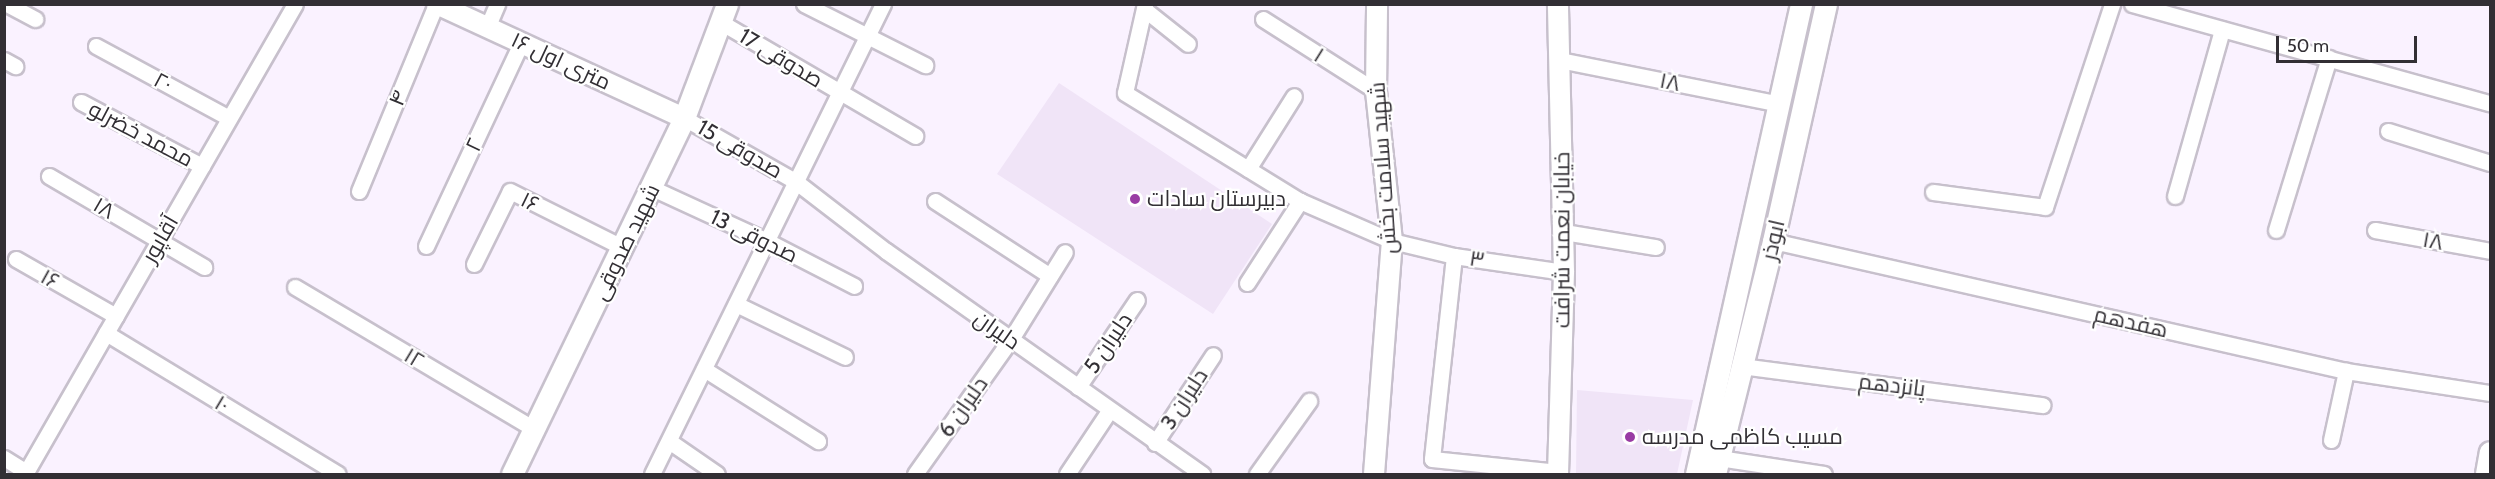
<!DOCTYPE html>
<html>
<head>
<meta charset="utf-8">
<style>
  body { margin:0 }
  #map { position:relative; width:2495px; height:479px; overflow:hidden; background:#faf2ff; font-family:Cabin,Cairo,sans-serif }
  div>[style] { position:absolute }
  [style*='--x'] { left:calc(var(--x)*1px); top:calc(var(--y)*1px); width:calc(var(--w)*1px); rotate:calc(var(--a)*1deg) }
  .built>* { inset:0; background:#f0e4f7 }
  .roads { filter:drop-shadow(2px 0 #c7c0cc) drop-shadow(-2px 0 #c7c0cc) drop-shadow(0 2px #c7c0cc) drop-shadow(0 -2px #c7c0cc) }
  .minor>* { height:15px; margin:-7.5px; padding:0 7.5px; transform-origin:7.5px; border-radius:7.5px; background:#fff }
  .tertiary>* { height:20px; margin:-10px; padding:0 10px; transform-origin:10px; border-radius:10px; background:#fff }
  .secondary>* { height:21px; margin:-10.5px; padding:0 10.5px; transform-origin:10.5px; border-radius:10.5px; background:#fff }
  .dots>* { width:16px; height:16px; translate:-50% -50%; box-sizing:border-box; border:3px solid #fff; border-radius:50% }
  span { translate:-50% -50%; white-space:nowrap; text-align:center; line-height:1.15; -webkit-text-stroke:4.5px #fff; paint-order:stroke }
  .street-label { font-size:22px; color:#322f34 }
  .poi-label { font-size:22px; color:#322f34 }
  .left { translate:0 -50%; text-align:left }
  .frame { position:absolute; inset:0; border:6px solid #322f34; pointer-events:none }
  .scale { position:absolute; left:2276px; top:36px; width:141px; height:27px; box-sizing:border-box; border:3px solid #322f34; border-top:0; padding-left:8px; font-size:18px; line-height:21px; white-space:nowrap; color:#322f34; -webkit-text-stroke:4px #fff; paint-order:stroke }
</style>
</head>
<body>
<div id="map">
  <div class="built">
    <div style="clip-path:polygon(1059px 83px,1272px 224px,1213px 314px,997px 174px)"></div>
    <div style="clip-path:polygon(1577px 390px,1693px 400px,1677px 474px,1576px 474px)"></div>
  </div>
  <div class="roads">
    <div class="minor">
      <div style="--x:7;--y:4;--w:32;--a:28"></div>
      <div style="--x:804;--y:4;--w:136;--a:26.8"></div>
      <div style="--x:1145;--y:4;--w:91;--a:102.7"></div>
      <div style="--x:1125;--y:93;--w:206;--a:31.7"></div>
      <div style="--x:1300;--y:201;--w:100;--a:23.5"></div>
      <div style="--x:1392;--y:241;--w:64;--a:13.6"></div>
      <div style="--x:1454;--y:256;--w:111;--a:8.3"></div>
      <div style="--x:2132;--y:4;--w:371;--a:15.5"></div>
      <div style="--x:1144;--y:9;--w:56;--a:38.5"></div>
      <div style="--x:1263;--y:19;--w:134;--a:32.5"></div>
      <div style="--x:722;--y:23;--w:224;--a:30.3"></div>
      <div style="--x:487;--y:28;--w:26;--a:-67"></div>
      <div style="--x:96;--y:46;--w:151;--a:28.4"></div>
      <div style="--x:4;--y:60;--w:13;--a:29"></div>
      <div style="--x:1560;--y:60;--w:224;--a:11.3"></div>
      <div style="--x:81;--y:102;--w:137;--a:27.9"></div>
      <div style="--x:684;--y:118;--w:128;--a:29.6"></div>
      <div style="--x:795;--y:181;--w:115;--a:37.6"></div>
      <div style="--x:886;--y:251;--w:387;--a:35.2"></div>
      <div style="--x:2388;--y:131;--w:107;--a:17.4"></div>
      <div style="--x:1248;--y:169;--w:86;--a:-57.8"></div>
      <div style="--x:49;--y:176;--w:180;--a:30.4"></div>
      <div style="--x:652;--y:188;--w:127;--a:24.7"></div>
      <div style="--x:767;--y:241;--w:98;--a:27.3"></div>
      <div style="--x:359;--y:191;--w:202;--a:-67.6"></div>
      <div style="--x:1933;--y:192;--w:113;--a:7.6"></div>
      <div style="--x:2045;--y:207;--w:214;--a:-71.7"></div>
      <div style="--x:2175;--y:196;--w:173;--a:-74.2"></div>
      <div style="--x:935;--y:201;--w:137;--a:33.1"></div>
      <div style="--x:2276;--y:230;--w:180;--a:-72.9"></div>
      <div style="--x:2375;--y:230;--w:117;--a:10.3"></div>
      <div style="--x:1564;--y:232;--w:93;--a:9.3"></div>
      <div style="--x:1773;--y:241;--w:588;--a:12.78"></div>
      <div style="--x:2346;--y:371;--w:146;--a:8.7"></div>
      <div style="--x:426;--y:246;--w:224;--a:-64.9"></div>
      <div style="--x:1454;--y:256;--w:204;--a:96.2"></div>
      <div style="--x:1432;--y:459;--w:127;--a:5.9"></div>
      <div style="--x:16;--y:259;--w:115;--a:29.7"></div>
      <div style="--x:474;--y:264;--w:81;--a:-63.7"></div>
      <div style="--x:510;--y:191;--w:127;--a:26.6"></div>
      <div style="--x:1247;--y:283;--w:98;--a:-57.1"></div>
      <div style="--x:295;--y:287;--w:278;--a:30.7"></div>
      <div style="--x:736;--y:304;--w:121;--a:25.9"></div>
      <div style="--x:106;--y:333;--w:271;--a:31.3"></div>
      <div style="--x:1741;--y:366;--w:304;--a:7.4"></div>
      <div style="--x:704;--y:369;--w:135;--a:32.3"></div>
      <div style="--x:1078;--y:387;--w:105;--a:-55.9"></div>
      <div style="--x:2331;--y:440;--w:71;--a:-77.7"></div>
      <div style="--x:669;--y:441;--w:58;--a:34.5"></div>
      <div style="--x:1155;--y:443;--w:105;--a:-56.6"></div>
      <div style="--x:4;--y:458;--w:26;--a:32"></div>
      <div style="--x:1719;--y:458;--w:106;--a:8.7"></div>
      <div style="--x:25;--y:474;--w:542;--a:-60.12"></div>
      <div style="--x:652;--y:474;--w:524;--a:-63.83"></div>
      <div style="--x:915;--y:474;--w:166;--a:-54.6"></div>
      <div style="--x:1011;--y:339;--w:102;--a:-58.2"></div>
      <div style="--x:1067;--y:474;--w:76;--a:-56.3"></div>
      <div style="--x:1257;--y:474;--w:90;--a:-54.5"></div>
    </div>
    <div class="tertiary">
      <div style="--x:437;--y:4;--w:272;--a:24.8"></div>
      <div style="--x:1374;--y:474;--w:234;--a:-85.6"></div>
      <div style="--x:1392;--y:241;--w:151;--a:-96.1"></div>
      <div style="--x:1376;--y:91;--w:87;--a:-89.3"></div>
      <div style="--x:1558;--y:474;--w:202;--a:-88.3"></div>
      <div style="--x:1564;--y:272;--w:268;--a:-91.3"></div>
      <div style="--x:2486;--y:474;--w:22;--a:-80"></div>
    </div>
    <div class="secondary">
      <div style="--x:512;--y:474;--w:395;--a:-64.2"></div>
      <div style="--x:684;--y:118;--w:122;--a:-69.3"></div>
      <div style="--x:1696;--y:474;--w:482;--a:-77.4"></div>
      <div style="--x:1715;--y:474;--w:240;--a:-76"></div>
      <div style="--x:1773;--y:241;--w:243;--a:-77.4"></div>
    </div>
  </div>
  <div class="dots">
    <div style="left:1135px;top:199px;background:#993ba4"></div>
    <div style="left:1630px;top:437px;background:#993ba4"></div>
  </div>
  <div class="street-label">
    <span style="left:1319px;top:55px;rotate:32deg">۱</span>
    <span style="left:781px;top:58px;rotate:31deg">صدوقی 17</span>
    <span style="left:561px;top:61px;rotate:25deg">۱۶ متری اول</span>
    <span style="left:163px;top:82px;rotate:28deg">۲۰</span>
    <span style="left:1670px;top:82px;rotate:11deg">۱۸</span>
    <span style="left:398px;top:98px;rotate:-68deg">۴</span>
    <span style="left:141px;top:134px;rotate:28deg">محمد خضرلو</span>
    <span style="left:474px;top:145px;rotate:-65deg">۲</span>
    <span style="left:740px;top:149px;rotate:30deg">صدوقی 15</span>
    <span style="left:1383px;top:168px;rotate:-94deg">شهید سلامت بخش</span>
    <span style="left:530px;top:202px;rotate:26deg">۱۶</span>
    <span style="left:104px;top:208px;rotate:30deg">۱۸</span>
    <span style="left:754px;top:236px;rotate:26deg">صدوقی 13</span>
    <span style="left:160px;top:239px;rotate:-60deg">آقاپور</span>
    <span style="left:1562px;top:240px;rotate:-90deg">خیابان نعمت شرافت</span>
    <span style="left:1773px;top:240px;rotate:-77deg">ابوذر</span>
    <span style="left:2433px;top:241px;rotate:10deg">۱۸</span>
    <span style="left:626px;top:242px;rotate:-64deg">شهید صدوقی</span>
    <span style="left:1477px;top:259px;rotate:9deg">۳</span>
    <span style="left:50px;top:279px;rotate:29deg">۱۶</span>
    <span style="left:2131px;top:322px;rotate:13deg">هفدهم</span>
    <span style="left:997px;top:330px;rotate:35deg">دلیران</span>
    <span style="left:1108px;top:343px;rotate:-56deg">دلیران 5</span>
    <span style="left:414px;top:358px;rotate:31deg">۱۲</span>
    <span style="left:1892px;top:385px;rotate:7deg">پانزدهم</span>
    <span style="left:1184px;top:399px;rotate:-57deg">دلیران 3</span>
    <span style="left:222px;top:404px;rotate:31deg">۱۰</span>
    <span style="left:963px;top:407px;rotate:-55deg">دلیران 6</span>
  </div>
  <div class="poi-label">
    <span class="left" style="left:1147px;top:199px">دبیرستان سادات</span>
    <span class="left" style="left:1642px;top:437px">مسیب کاظمی مدرسه</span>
  </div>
  <div class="frame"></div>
  <div class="scale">50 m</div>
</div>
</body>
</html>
